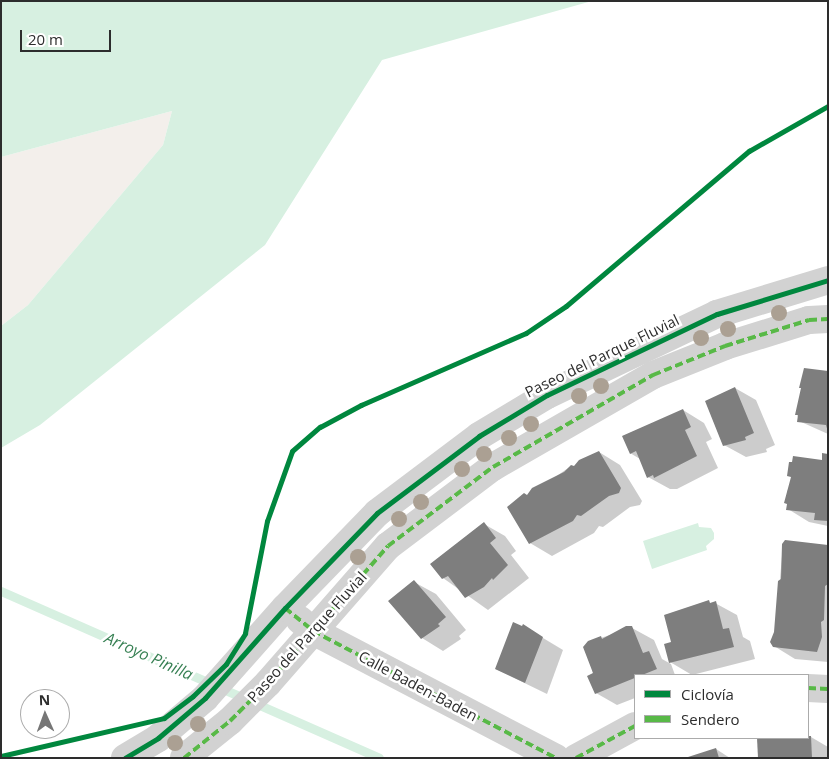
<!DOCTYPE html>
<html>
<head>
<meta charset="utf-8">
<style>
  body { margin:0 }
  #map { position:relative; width:829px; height:759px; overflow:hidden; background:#fff; font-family:"Open Sans",sans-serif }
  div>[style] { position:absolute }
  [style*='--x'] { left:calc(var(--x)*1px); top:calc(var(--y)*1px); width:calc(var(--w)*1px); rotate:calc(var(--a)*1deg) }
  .green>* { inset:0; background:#f3efeb }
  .water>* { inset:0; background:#d7f0e1 }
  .shadow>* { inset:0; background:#0003 }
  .stream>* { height:9px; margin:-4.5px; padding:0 4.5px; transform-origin:4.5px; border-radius:4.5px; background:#d7f0e1 }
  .building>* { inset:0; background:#7e7e7e }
  .minor>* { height:28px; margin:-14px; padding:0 14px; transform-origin:14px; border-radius:14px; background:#d2d2d2 }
  .quiet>* { height:4px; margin-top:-2px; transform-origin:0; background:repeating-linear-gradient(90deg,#58b947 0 8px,transparent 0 12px) }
  .cycleway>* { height:5px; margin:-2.5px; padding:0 2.5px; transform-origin:2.5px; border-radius:2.5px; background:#00873e }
  .trees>* { width:16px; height:16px; margin:-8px; border-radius:50%; background:#aba093 }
  span { translate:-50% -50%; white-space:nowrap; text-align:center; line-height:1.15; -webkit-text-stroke:5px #fff; paint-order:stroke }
  .street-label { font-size:15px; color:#2d2d2d }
  .water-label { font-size:16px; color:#388154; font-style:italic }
  .frame { position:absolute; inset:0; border:2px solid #2d2d2d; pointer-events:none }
  .legend { position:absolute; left:634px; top:674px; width:175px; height:65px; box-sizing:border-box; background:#fff; border:1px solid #ababab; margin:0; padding:6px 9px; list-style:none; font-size:15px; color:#2d2d2d }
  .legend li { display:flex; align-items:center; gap:10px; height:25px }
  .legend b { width:25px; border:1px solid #ababab }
  .north { position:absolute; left:20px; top:689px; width:50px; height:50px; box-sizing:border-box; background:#fff; border:1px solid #ababab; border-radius:50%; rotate:358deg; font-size:14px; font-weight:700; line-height:20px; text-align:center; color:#2d2d2d }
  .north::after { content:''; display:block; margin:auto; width:18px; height:22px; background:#767676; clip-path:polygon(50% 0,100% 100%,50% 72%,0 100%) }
  .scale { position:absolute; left:20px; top:30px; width:91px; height:22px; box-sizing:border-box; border:2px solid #2d2d2d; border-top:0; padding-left:6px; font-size:15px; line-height:18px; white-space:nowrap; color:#2d2d2d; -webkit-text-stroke:4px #fff; paint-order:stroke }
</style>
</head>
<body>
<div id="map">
  <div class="green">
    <div style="clip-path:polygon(172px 111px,163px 145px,28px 305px,1px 326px,1px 157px)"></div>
  </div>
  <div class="water">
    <div style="clip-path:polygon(1px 1px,592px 1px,382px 60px,265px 245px,40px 425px,1px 448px,1px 326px,28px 305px,163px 145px,172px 111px,1px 157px)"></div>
    <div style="clip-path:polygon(698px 523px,699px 527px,711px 528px,714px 533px,714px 539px,706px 546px,707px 550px,652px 569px,643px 541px)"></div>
  </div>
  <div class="shadow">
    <div style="clip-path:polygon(828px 372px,828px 434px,799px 421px,797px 414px)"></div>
    <div style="clip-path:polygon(735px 388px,756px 400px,775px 445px,766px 449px,767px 452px,746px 457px,724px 445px)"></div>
    <div style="clip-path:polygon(683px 410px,704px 423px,712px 439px,706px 442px,718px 468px,677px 489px,670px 489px,648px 477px,640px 459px,630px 453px,623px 436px)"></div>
    <div style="clip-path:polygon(599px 452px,620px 465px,642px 501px,640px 505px,630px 507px,603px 527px,599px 526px,594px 533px,552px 556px,530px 543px,528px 496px,571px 466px,575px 467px)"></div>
    <div style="clip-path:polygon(828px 455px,828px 526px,809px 522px,788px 509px,787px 491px)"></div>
    <div style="clip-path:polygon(484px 524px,505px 536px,516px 551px,511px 555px,529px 578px,488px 610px,443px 578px)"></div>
    <div style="clip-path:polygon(783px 545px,828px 546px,828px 662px,795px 659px,774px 646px)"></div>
    <div style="clip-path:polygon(414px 582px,436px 594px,466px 630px,459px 636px,461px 639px,443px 651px,422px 638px)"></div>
    <div style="clip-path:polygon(715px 603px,737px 615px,743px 637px,750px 641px,755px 659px,692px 675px,670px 662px,672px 643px,665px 615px)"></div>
    <div style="clip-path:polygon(523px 626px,563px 650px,547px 694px,496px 669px)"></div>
    <div style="clip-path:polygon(632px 628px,654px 640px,662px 659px,671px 664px,675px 675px,635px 675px,635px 698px,617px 705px,596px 693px,588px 642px)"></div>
    <div style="clip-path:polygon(811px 737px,828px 747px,828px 758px,759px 758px)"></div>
    <div style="clip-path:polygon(716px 749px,730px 758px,691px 758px)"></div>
  </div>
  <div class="stream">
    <div style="--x:1;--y:591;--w:413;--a:23.8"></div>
  </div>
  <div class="building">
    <div style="clip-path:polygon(804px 368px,828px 371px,828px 432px,826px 425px,797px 422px,798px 415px,795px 415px,801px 388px,799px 388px)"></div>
    <div style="clip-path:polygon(735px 387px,754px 433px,745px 437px,746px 440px,723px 446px,705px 401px)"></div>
    <div style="clip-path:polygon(683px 409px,691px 427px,685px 430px,697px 456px,654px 478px,653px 475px,647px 478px,636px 451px,630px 454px,622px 436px)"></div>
    <div style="clip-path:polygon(599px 451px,621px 488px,619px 493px,609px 496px,581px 516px,577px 515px,573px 521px,529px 544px,507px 507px,524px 493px,527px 495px,532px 488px,564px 472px,571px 465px,574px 466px,579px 460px)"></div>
    <div style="clip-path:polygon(822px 453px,828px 454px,828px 521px,814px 520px,815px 513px,786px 510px,787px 504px,784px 503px,791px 477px,787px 476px,789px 462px,792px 462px,793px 456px,822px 460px)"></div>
    <div style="clip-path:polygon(484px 522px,496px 538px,490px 543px,508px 565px,493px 580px,492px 578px,484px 587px,465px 598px,448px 576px,442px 579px,430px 564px)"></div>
    <div style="clip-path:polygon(785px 540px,828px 545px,828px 584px,825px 586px,824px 620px,821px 622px,822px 637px,817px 652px,773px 647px,770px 642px,774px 632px,778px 581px,781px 579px,782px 544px)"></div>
    <div style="clip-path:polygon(414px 580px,446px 617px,438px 624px,440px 626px,421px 639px,388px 601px)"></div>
    <div style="clip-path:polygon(709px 600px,710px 603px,716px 601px,723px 629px,729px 628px,734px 647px,669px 663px,664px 644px,671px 642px,664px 615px)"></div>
    <div style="clip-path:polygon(513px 622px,522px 626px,523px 624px,543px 637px,525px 683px,495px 669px)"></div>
    <div style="clip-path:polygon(626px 626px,632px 626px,643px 653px,649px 651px,657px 669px,595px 694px,587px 676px,593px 673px,583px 647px,588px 641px,601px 636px,602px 639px)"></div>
    <div style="clip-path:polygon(808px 736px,811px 736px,812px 758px,758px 758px,757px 738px)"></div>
    <div style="clip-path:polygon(716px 748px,719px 758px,688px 758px,688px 757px)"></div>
  </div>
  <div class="minor">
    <div style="--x:300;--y:620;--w:17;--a:40"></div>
    <div style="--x:313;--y:631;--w:274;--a:27.6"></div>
    <div style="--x:808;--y:688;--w:20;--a:3"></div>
    <div style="--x:125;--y:758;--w:39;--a:-31"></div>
    <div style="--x:158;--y:738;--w:62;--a:-40.4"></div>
    <div style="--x:205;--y:698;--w:120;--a:-48.4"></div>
    <div style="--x:285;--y:608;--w:132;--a:-45.9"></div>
    <div style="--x:377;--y:513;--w:128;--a:-37"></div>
    <div style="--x:479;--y:436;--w:79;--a:-31.1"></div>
    <div style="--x:547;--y:395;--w:188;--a:-25.5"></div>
    <div style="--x:717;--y:314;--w:116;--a:-17"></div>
    <div style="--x:184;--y:758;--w:59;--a:-38.8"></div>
    <div style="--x:230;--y:721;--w:54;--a:-45"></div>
    <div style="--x:268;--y:683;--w:182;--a:-48.8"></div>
    <div style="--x:388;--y:546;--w:131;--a:-37"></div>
    <div style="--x:493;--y:467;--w:185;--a:-29.9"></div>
    <div style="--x:653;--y:375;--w:78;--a:-21.9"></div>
    <div style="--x:725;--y:346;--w:88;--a:-17.2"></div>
    <div style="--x:809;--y:320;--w:19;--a:-3"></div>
    <div style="--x:576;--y:758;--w:67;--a:-28.5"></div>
  </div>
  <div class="quiet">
    <div style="--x:285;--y:608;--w:36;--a:39"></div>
    <div style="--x:313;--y:631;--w:274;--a:27.6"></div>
    <div style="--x:808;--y:688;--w:20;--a:3"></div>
    <div style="--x:184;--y:758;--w:59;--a:-38.8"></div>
    <div style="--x:230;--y:721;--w:54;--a:-45"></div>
    <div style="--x:268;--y:683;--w:182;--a:-48.8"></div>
    <div style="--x:388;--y:546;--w:131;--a:-37"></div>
    <div style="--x:493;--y:467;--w:185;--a:-29.9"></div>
    <div style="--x:653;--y:375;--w:78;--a:-21.9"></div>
    <div style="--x:725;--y:346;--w:88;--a:-17.2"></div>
    <div style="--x:809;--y:320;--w:19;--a:-3"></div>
    <div style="--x:576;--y:758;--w:67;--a:-28.5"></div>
  </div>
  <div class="cycleway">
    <div style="--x:1;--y:756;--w:167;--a:-13.1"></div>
    <div style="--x:164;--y:718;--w:36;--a:-37"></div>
    <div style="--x:193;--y:696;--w:46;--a:-44.1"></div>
    <div style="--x:226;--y:664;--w:36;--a:-58"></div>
    <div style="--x:245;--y:633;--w:114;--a:-78.9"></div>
    <div style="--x:267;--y:521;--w:74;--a:-70.3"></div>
    <div style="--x:292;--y:451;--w:37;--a:-41"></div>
    <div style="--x:320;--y:427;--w:47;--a:-28.2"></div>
    <div style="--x:361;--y:405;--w:180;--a:-23.6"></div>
    <div style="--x:526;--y:333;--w:48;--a:-34"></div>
    <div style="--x:566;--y:306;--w:240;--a:-40.3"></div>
    <div style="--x:749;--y:151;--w:91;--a:-29.7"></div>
    <div style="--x:125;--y:758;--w:39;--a:-31"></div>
    <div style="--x:158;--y:738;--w:62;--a:-40.4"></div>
    <div style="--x:205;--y:698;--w:120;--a:-48.4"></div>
    <div style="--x:285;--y:608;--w:132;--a:-45.9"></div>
    <div style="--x:377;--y:513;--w:128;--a:-37"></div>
    <div style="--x:479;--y:436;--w:79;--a:-31.1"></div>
    <div style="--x:547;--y:395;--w:188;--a:-25.5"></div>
    <div style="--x:717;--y:314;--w:116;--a:-17"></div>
  </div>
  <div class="trees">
    <div style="left:779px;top:313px"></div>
    <div style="left:728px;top:329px"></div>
    <div style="left:701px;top:338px"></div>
    <div style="left:601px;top:386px"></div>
    <div style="left:579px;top:396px"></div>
    <div style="left:531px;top:424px"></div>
    <div style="left:509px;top:438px"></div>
    <div style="left:484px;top:454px"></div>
    <div style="left:462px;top:469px"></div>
    <div style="left:421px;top:502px"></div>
    <div style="left:399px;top:519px"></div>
    <div style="left:358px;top:557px"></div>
    <div style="left:198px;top:724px"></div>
    <div style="left:175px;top:743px"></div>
  </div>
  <div class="street-label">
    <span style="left:602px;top:356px;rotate:-26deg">Paseo del Parque Fluvial</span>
    <span style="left:307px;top:637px;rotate:-48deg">Paseo del Parque Fluvial</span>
    <span style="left:418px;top:686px;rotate:28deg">Calle Baden-Baden</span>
  </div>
  <div class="water-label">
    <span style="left:149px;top:656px;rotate:24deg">Arroyo Pinilla</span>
  </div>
  <div class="frame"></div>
  <ul class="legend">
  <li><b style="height:6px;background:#00873e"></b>Ciclovía</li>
  <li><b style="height:6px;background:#58b947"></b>Sendero</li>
  </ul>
  <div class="north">N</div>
  <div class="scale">20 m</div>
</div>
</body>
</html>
